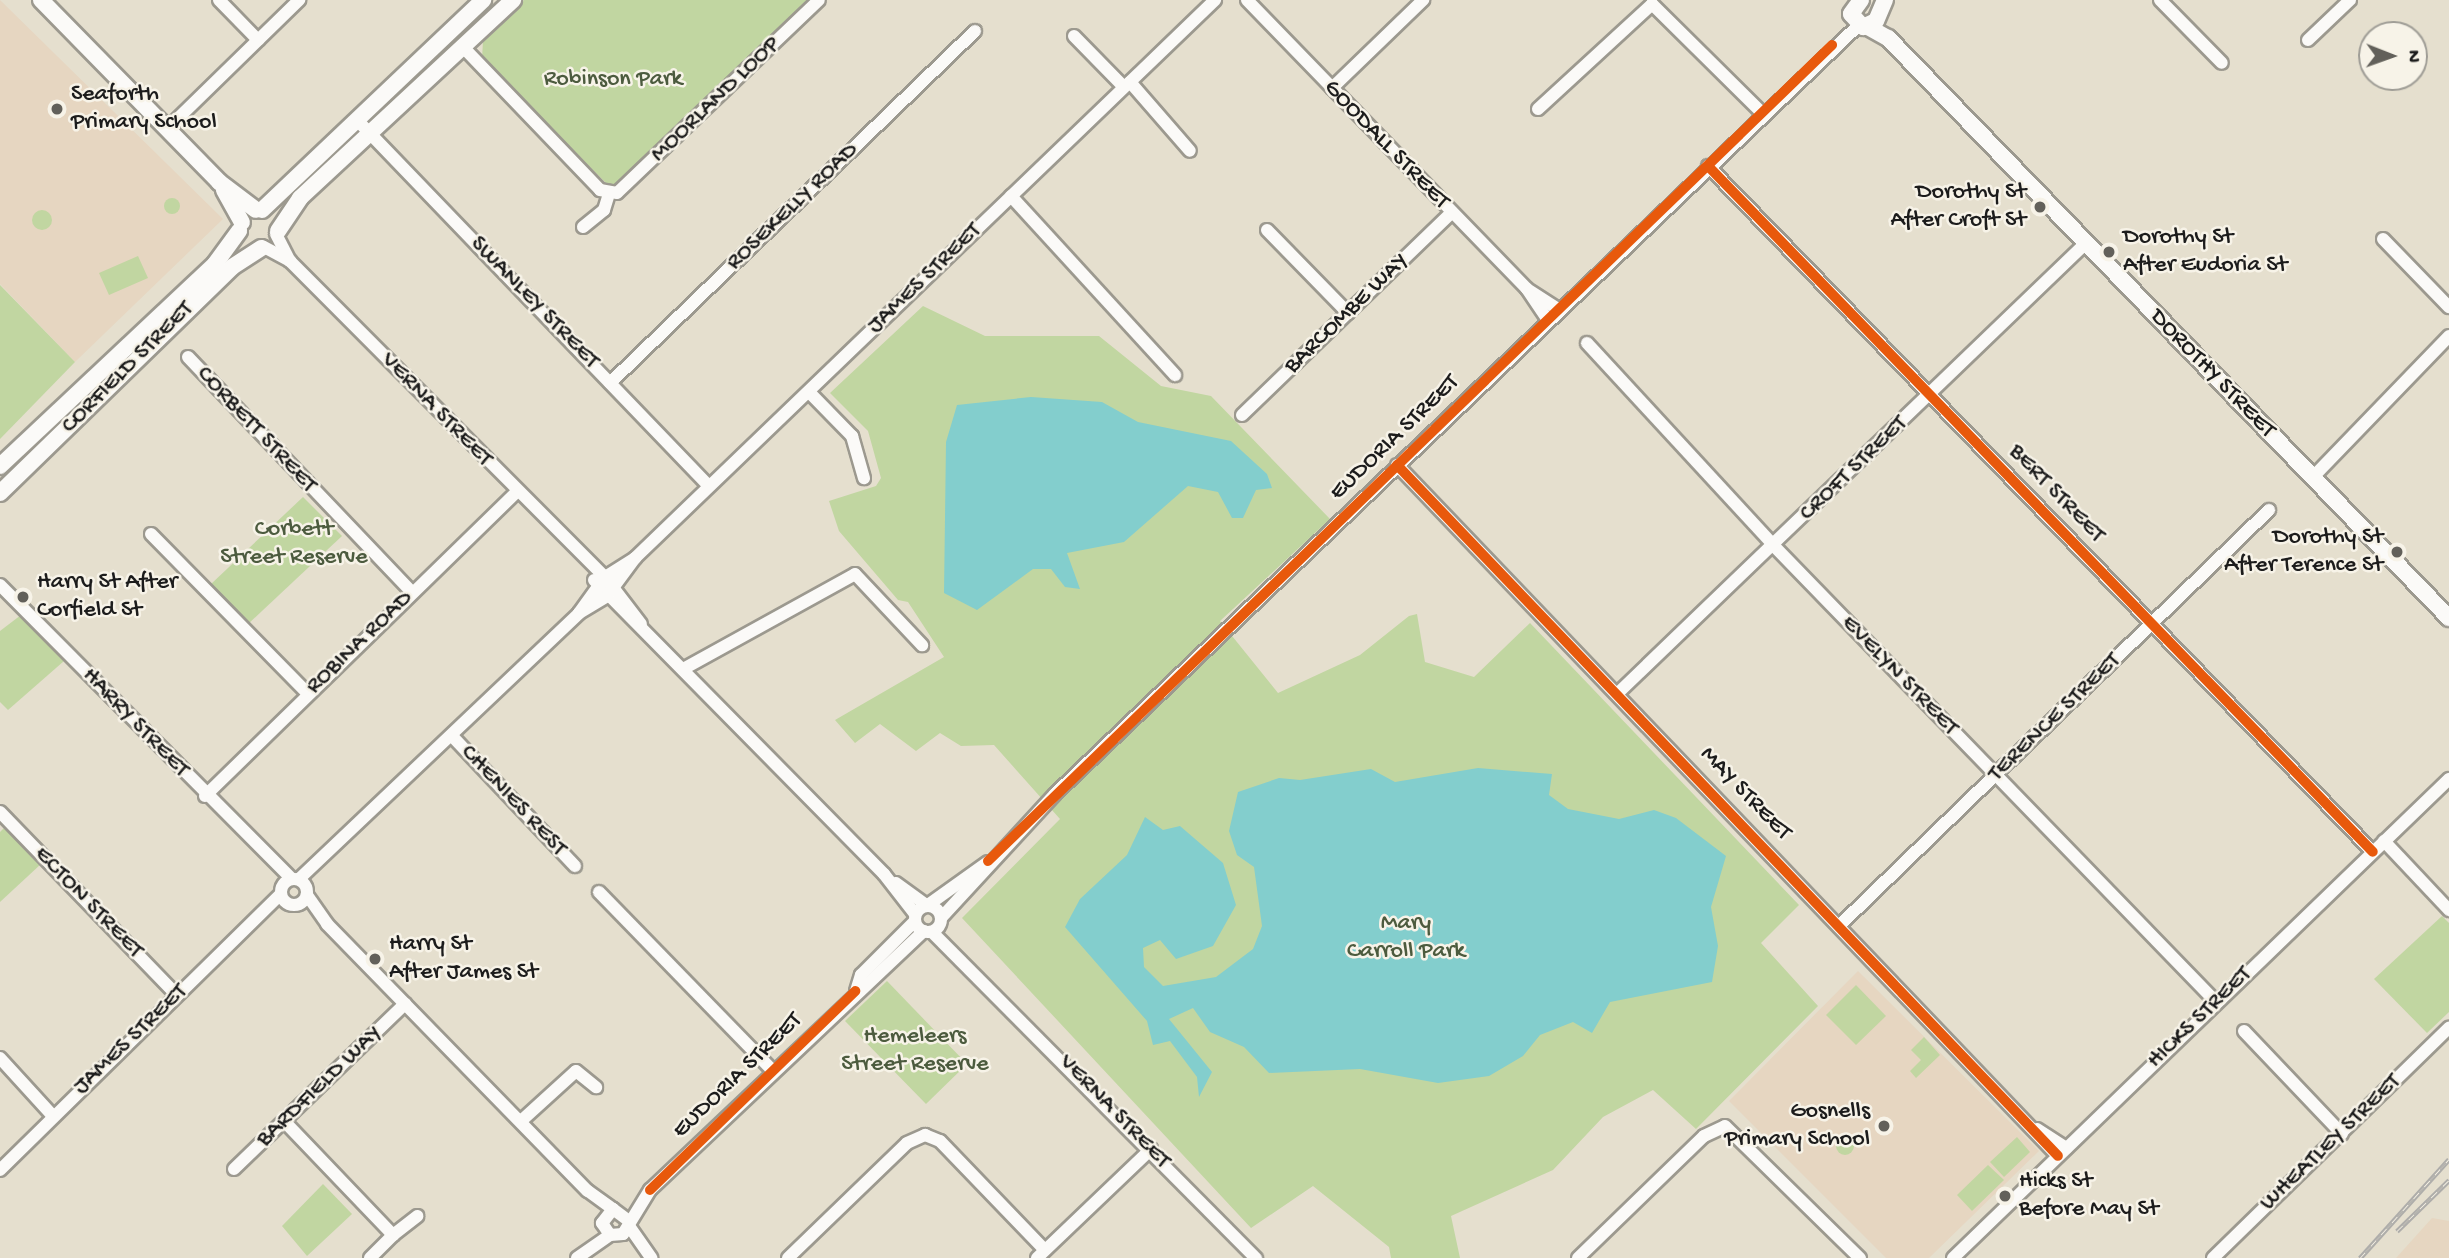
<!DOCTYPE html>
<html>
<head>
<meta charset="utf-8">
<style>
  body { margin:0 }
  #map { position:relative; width:2449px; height:1258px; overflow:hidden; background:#e5dfce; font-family:"Gochi Hand",sans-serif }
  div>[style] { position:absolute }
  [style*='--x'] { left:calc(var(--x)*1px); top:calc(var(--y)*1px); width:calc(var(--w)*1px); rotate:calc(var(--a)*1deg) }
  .built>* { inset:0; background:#e6d6c1 }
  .green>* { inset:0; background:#c1d6a1 }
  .round { border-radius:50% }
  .water>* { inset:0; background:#83cecd }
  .roads { filter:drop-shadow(2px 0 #9c998f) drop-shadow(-2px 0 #9c998f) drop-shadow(0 2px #9c998f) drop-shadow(0 -2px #9c998f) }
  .minor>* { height:12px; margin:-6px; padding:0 6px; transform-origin:6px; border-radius:6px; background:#fbfaf8 }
  .minor>.ring { margin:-6px; padding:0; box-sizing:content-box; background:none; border:12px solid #fbfaf8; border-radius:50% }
  .major>* { height:16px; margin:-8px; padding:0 8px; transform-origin:8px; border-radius:8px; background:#fbfaf8 }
  .rail>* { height:5px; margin-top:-2.5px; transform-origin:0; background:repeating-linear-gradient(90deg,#f7f3e8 0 8px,#aeadaa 0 16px); box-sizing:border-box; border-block:2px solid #aeadaa }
  .cycleway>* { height:10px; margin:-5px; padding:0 5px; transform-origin:5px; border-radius:5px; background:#e8590c }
  .dots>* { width:19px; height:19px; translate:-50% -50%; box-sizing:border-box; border:4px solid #f7f3e8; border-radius:50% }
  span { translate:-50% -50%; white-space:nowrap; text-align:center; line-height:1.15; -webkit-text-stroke:5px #f7f3e8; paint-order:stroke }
  .park-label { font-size:24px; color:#4c5b3e }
  .poi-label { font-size:24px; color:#1c1c1c }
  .left { translate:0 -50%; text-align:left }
  .right { translate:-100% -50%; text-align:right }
  .street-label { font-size:24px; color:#1c1c1c }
  .north { position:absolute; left:2358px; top:21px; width:70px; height:70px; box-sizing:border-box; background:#f7f3e8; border:2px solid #9f9d96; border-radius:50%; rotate:91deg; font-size:19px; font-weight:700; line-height:28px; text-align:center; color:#1c1c1c }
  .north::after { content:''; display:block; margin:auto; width:24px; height:32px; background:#62605a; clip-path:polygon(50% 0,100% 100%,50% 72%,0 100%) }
</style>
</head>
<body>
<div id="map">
  <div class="built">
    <div style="clip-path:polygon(0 0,223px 219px,75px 362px,0 284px)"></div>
    <div style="clip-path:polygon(1858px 971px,2039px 1151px,1929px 1258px,1886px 1258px,1729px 1101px)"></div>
    <div style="clip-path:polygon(2432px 1218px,2449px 1221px,2449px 1258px,2396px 1258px)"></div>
  </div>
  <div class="green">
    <div style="clip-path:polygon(524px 0,813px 0,611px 188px,482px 60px,483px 40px)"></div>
    <div class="round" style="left:164px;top:198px;width:16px;height:16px"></div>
    <div class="round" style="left:32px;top:210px;width:20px;height:20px"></div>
    <div style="clip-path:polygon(138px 256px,148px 278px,109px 295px,99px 273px)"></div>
    <div style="clip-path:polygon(0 285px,75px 362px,0 439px)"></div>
    <div style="clip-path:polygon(923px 306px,985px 336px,1099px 336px,1161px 386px,1211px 396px,1330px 519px,1220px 621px,1278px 693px,1360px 655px,1409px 616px,1417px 614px,1425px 662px,1474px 677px,1530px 623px,1799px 905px,1761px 943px,1818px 1006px,1696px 1129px,1653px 1090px,1603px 1117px,1553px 1170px,1451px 1216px,1460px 1258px,1391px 1258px,1389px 1247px,1313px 1186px,1251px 1228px,962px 918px,1060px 819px,994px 745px,961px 746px,940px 733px,916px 751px,880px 724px,855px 743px,835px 720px,944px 657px,908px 602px,898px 600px,839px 531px,829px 501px,876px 486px,881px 478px,868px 431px,830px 393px)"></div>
    <div style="clip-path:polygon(303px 497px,342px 536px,247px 625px,210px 585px)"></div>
    <div style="clip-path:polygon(21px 615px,64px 661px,8px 710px,0 702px,0 631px)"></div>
    <div style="clip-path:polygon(5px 827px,41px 864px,0 902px,0 832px)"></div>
    <div style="clip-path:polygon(2442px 916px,2449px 923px,2449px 1012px,2427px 1033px,2374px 979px)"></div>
    <div style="clip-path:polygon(887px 981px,967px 1064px,926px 1104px,845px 1021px)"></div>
    <div style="clip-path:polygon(1856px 985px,1886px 1016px,1856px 1045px,1826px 1015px)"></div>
    <div style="clip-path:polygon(1924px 1037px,1940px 1055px,1916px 1078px,1910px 1071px,1921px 1060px,1911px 1050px)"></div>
    <div class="round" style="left:1836px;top:1137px;width:18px;height:18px"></div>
    <div style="clip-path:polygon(2017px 1137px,2030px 1152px,2004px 1177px,1990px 1162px)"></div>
    <div style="clip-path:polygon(1988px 1165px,2004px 1180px,1972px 1211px,1957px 1195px)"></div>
    <div style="clip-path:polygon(323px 1184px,352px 1214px,307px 1256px,282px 1226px)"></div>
  </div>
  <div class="water">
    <div style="clip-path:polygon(1031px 397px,1102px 402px,1138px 422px,1231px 441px,1267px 474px,1272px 488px,1256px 490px,1243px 518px,1232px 518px,1218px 492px,1188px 486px,1124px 542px,1067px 553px,1080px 589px,1065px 587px,1051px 569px,1033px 569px,977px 610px,944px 593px,946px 442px,957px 405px)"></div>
    <div style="clip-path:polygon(1478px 768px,1552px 774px,1549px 795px,1568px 809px,1619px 819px,1654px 810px,1676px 818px,1726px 856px,1711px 907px,1718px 946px,1712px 982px,1610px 1002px,1592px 1033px,1573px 1022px,1540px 1035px,1523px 1056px,1489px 1076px,1438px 1083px,1360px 1069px,1269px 1073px,1244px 1047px,1210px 1032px,1193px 1008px,1169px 1019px,1212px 1072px,1199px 1097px,1197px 1077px,1170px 1041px,1153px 1045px,1147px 1021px,1065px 927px,1080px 899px,1127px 855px,1145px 817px,1163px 830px,1180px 826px,1223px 863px,1236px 905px,1213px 946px,1176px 959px,1160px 940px,1143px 948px,1144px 967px,1163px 986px,1216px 977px,1253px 949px,1262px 926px,1254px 867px,1237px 855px,1229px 831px,1238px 792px,1279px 778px,1300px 780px,1371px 769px,1395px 782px)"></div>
  </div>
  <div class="roads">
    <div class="minor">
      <div style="--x:219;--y:0;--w:56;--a:45.7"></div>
      <div style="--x:1247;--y:0;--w:402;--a:45.9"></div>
      <div style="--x:1527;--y:289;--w:37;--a:56"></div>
      <div style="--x:2160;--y:0;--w:88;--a:45.5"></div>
      <div style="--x:1074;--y:36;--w:71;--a:45.6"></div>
      <div style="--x:2308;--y:40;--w:58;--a:-43.6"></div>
      <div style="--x:463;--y:47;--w:198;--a:46.2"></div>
      <div style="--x:600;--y:190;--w:17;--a:10"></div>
      <div style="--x:617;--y:193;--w:279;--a:-43.7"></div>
      <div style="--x:1130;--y:82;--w:91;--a:49"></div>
      <div style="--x:1332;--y:88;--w:127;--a:-44"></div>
      <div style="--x:1538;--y:109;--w:155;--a:-42.6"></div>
      <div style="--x:1652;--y:4;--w:155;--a:44.7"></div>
      <div style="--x:359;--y:122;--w:504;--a:46.13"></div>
      <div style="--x:167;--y:129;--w:185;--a:-44.3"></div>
      <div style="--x:1708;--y:166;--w:955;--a:45.89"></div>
      <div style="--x:1011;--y:196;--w:243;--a:47.5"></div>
      <div style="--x:583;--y:227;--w:27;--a:-39"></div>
      <div style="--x:604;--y:210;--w:17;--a:-73"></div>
      <div style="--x:1267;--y:230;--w:116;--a:45.7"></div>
      <div style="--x:276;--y:234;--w:30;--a:63"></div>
      <div style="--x:290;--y:261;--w:446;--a:45.1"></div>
      <div style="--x:605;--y:577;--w:59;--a:52.5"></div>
      <div style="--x:2383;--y:239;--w:95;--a:45.9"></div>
      <div style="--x:264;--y:247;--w:30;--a:28"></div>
      <div style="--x:1527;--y:289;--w:37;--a:33"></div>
      <div style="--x:1587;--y:343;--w:276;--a:47.3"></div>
      <div style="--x:1774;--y:546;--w:636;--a:45.89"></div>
      <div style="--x:188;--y:357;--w:325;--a:46.4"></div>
      <div style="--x:610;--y:383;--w:507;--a:-43.96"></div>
      <div style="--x:809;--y:392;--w:62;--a:45.7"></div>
      <div style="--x:852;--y:436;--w:44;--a:74.1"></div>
      <div style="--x:1242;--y:415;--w:292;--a:-44"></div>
      <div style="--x:1397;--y:465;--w:956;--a:46.27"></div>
      <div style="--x:2313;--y:477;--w:196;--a:-46"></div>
      <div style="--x:151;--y:534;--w:224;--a:45.5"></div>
      <div style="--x:594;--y:580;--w:413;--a:45.4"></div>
      <div style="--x:884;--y:874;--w:51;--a:52.2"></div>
      <div style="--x:0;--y:585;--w:414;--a:45.2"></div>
      <div style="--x:579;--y:613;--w:44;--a:-54.2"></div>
      <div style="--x:605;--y:577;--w:36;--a:-32"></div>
      <div style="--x:635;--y:558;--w:805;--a:-43.89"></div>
      <div style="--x:685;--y:668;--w:194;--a:-28.9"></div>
      <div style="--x:855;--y:574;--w:98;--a:46.7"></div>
      <div style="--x:1618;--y:693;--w:649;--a:-43.88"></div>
      <div style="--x:452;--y:736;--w:179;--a:46.6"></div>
      <div style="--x:205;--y:796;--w:435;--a:-44.3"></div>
      <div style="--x:0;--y:812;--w:253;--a:46"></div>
      <div style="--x:2384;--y:841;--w:95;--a:46.7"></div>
      <div class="ring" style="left:281px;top:879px;width:14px;height:14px"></div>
      <div style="--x:299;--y:879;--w:386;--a:-43.5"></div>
      <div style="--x:579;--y:613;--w:33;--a:-31"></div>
      <div style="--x:607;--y:596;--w:47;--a:-53.6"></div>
      <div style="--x:896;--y:883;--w:37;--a:36"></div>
      <div style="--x:599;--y:892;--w:250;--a:45.8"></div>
      <div style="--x:307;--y:895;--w:35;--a:55"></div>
      <div style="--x:327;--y:924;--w:373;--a:45.7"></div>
      <div style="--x:588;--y:1191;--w:31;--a:36"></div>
      <div style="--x:928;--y:905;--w:74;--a:-35.6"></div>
      <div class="ring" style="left:915px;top:906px;width:14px;height:14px"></div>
      <div style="--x:941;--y:918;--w:168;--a:-47.4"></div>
      <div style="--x:1055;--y:794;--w:1113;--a:-43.73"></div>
      <div style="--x:1840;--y:925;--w:597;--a:-44.05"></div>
      <div style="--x:932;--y:932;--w:460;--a:45.2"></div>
      <div style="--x:856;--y:991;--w:17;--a:-73"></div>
      <div style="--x:861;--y:975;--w:76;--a:-45"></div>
      <div style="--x:2244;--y:1031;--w:142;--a:46.4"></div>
      <div style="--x:0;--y:1058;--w:79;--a:47.6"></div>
      <div style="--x:284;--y:1121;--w:158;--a:46.3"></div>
      <div style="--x:393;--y:1235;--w:31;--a:-38"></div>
      <div style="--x:521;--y:1121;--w:74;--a:-42.3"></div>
      <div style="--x:576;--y:1071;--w:26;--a:39"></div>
      <div style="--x:2037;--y:1129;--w:35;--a:33"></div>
      <div style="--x:234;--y:1169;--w:238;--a:-44"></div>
      <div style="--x:0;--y:1170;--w:394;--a:-44.5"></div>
      <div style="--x:629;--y:1221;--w:20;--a:-143"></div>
      <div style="--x:613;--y:1209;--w:18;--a:128"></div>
      <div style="--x:602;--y:1223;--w:14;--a:56"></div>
      <div style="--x:610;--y:1235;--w:13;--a:-4"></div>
      <div style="--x:623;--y:1234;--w:52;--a:-58.5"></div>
      <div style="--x:650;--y:1190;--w:377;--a:-43.4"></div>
      <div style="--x:629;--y:1226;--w:39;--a:55"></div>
      <div style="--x:370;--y:1258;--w:33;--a:-45"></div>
      <div style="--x:577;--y:1258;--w:40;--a:-34.9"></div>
      <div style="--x:788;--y:1258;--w:165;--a:-44"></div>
      <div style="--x:907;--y:1143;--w:20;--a:-24"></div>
      <div style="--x:925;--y:1135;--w:16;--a:22"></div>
      <div style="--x:940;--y:1141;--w:151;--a:46.1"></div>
      <div style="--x:1037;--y:1258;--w:158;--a:-43.7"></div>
      <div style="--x:1578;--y:1258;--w:175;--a:-44.1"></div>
      <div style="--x:1704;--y:1136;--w:23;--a:-25"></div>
      <div style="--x:1725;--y:1126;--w:189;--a:44.4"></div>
      <div style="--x:1953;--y:1258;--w:690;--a:-44"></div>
      <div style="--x:2213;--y:1258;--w:330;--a:-44.3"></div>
    </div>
    <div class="major">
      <div style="--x:41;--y:0;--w:255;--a:45.6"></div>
      <div style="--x:219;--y:182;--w:46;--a:37.1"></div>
      <div style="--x:1861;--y:0;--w:17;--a:126"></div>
      <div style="--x:1851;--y:14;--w:18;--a:47"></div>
      <div style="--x:1863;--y:27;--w:14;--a:-25"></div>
      <div style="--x:1876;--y:21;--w:23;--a:-67"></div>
      <div style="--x:1868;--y:27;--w:23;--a:29"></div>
      <div style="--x:1888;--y:38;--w:807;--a:45.95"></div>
      <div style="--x:224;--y:190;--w:37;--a:61"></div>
      <div style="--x:262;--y:210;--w:305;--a:-43.5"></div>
      <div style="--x:278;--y:231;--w:40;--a:-56"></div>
      <div style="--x:300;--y:198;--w:291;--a:-42.9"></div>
      <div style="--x:0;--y:466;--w:295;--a:-43.2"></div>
      <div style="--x:215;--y:264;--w:41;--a:-54"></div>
      <div style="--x:0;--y:493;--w:324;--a:-44.2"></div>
      <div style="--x:232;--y:267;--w:35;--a:-33"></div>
    </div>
  </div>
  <div class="rail">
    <div style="--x:2397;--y:1231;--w:73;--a:-44.4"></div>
    <div style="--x:2360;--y:1258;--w:133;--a:-48"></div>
  </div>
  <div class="cycleway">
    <div style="--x:1708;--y:166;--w:955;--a:45.89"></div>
    <div style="--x:1397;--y:465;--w:956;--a:46.27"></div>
    <div style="--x:988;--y:861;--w:1174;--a:-44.03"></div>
    <div style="--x:650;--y:1190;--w:286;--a:-44.1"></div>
  </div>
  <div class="dots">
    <div style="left:57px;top:109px;background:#62605a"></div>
    <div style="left:2040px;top:207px;background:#62605a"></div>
    <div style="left:2109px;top:252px;background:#62605a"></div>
    <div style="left:2397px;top:552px;background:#62605a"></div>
    <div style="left:23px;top:597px;background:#62605a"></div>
    <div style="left:375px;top:959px;background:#62605a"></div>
    <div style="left:1884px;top:1126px;background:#62605a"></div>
    <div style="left:2005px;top:1196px;background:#62605a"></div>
  </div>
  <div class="park-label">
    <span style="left:613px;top:80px">Robinson Park</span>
    <span style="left:294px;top:544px">Corbett<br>Street Reserve</span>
    <span style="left:1406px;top:938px">Mary<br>Carroll Park</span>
    <span style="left:915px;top:1051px">Hemeleers<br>Street Reserve</span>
  </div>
  <div class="poi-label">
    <span class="left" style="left:71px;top:109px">Seaforth<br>Primary School</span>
    <span class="right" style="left:2026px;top:207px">Dorothy St<br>After Croft St</span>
    <span class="left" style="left:2123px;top:252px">Dorothy St<br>After Eudoria St</span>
    <span class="right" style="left:2383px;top:552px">Dorothy St<br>After Terence St</span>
    <span class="left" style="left:37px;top:597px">Harry St After<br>Corfield St</span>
    <span class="left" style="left:389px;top:959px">Harry St<br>After James St</span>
    <span class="right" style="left:1870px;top:1126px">Gosnells<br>Primary School</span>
    <span class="left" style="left:2019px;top:1196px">Hicks St<br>Before May St</span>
  </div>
  <div class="street-label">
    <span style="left:716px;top:100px;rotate:-44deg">MOORLAND LOOP</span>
    <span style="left:1386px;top:145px;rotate:46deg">GOODALL STREET</span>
    <span style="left:793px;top:207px;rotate:-44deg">ROSEKELLY ROAD</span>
    <span style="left:925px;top:279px;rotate:-44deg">JAMES STREET</span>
    <span style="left:534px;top:303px;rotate:46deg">SWANLEY STREET</span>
    <span style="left:1347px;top:314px;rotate:-44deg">BARCOMBE WAY</span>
    <span style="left:128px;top:368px;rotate:-45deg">CORFIELD STREET</span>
    <span style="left:2212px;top:374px;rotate:46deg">DOROTHY STREET</span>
    <span style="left:436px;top:410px;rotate:46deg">VERNA STREET</span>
    <span style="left:256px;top:430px;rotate:47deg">CORBETT STREET</span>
    <span style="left:1395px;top:438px;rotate:-44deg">EUDORIA STREET</span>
    <span style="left:1854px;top:469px;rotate:-44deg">CROFT STREET</span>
    <span style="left:2056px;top:494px;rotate:46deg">BERT STREET</span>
    <span style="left:360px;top:643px;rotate:-44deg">ROBINA ROAD</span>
    <span style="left:1899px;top:676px;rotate:46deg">EVELYN STREET</span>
    <span style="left:2055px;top:718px;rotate:-44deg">TERENCE STREET</span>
    <span style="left:135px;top:723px;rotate:46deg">HARRY STREET</span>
    <span style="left:1745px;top:794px;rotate:46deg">MAY STREET</span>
    <span style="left:513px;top:801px;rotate:47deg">CHENIES REST</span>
    <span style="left:88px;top:903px;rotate:46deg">ECTON STREET</span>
    <span style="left:2200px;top:1018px;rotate:-44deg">HICKS STREET</span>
    <span style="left:131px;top:1040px;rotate:-44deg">JAMES STREET</span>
    <span style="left:738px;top:1076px;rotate:-44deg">EUDORIA STREET</span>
    <span style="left:320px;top:1087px;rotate:-44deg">BARDFIELD WAY</span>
    <span style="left:1114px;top:1112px;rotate:46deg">VERNA STREET</span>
    <span style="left:2331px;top:1143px;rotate:-44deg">WHEATLEY STREET</span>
  </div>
  <div class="north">N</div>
</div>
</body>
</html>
